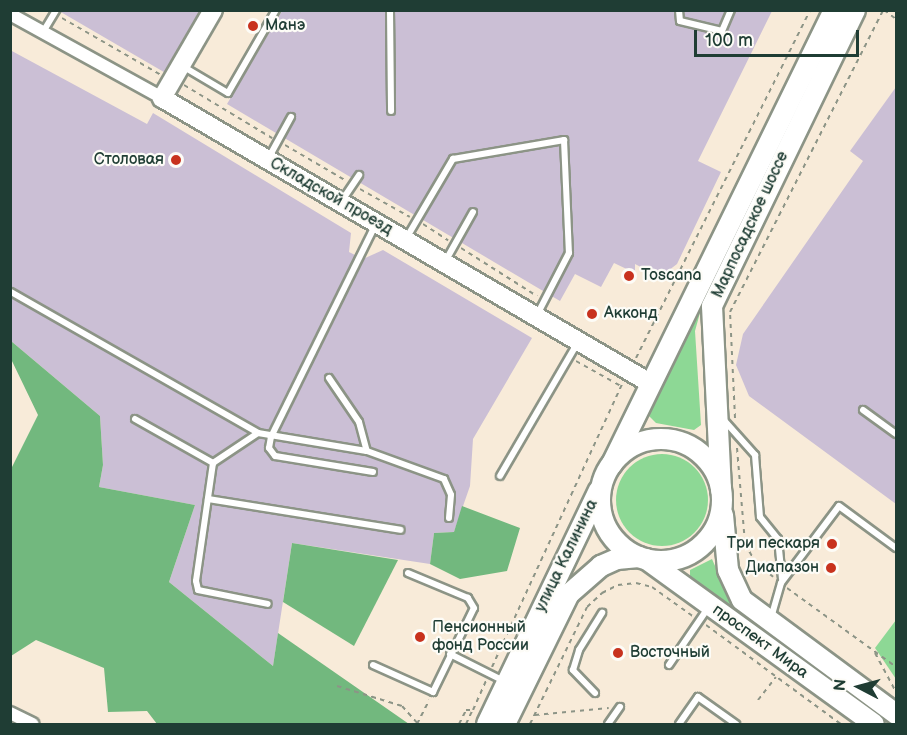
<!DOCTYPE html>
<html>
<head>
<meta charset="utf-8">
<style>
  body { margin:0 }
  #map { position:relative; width:907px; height:735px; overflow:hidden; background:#f8ebd9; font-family:"Balsamiq Sans",sans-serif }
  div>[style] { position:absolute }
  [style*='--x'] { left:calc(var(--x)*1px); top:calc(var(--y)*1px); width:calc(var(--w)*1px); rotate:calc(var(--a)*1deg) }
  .industrial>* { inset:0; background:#cbbfd5 }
  .green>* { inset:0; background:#8dd895 }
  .round { border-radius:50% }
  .forest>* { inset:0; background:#72b87e }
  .path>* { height:2px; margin-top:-1px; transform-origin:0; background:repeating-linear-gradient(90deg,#8c9486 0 4.5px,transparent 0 9px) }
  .roads { filter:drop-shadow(2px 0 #8c9486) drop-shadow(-2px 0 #8c9486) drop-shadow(0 2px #8c9486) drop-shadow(0 -2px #8c9486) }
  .lane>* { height:6px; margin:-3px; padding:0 3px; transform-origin:3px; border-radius:3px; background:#fff }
  .street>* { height:12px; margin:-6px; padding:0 6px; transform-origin:6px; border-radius:6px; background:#fff }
  .secondary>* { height:18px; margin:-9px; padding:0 9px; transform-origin:9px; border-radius:9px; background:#fff }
  .primary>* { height:20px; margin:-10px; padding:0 10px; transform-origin:10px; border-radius:10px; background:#fff }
  .primary>.ring { margin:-10px; padding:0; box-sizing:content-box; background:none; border:20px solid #fff; border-radius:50% }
  .dots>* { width:16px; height:16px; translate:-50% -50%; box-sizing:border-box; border:3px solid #fdfcf7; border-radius:50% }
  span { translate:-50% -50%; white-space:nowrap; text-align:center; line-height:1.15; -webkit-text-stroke:4.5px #fdfcf7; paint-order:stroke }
  .poi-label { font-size:16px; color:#1f3d34 }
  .left { translate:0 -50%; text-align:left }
  .right { translate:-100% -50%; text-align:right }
  .street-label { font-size:16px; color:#1f3d34 }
  .frame { position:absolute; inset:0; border:12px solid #1f3d34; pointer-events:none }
  .north { position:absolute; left:829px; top:657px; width:60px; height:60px; -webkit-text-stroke:4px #fdfcf7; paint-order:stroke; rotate:276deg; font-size:16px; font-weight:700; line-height:24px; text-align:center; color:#1f3d34 }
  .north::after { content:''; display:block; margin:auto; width:21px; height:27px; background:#1f3d34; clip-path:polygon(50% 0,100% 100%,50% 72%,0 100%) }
  .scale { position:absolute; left:694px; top:30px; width:165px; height:27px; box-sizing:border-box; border:3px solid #1f3d34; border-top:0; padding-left:8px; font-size:18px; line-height:21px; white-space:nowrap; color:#1f3d34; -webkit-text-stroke:4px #fdfcf7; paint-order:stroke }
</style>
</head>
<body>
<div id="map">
  <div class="industrial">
    <div style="clip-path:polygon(59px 11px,205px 11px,169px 75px)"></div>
    <div style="clip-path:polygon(282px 11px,772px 11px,698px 161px,721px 172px,677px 264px,660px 277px,635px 264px,635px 273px,614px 263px,601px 287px,575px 274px,560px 301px,227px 104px)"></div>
    <div style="clip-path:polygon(10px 50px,147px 124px,153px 113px,351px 233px,349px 252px,363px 259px,383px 250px,532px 338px,473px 439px,470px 486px,454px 532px,434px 533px,430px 564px,292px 543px,273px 666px,169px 582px,195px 505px,99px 487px,103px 465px,100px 416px,11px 341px)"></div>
    <div style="clip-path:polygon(896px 87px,896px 504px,749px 396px,736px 365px,743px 334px,863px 161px,850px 151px)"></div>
  </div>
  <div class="green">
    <div style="clip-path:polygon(706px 291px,695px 331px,701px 425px,694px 430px,656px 423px,648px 415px,651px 402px)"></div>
    <div class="round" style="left:616px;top:454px;width:92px;height:92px"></div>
    <div style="clip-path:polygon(712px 559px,729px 598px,740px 612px,896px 724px,889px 724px,690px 578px,690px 570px)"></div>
    <div style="clip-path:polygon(896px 620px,896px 679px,875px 648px)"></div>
  </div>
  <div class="forest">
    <div style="clip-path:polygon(11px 341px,100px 416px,103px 465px,99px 487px,195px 505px,169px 582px,273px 666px,278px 633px,409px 724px,157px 724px,147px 711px,108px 712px,104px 668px,36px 640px,11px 656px,11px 469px,38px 415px,11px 359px)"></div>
    <div style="clip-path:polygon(462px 506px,520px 528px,507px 571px,460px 579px,430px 564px,434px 533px,454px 532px)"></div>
    <div style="clip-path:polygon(292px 543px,398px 560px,354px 646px,283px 602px)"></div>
  </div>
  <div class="path">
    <div style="--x:884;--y:10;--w:15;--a:37"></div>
    <div style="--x:62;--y:18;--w:114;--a:29.9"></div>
    <div style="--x:184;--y:85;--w:103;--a:31.1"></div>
    <div style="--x:285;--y:145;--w:69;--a:30.3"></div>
    <div style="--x:360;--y:189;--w:57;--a:29.2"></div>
    <div style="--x:423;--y:224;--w:30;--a:33"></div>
    <div style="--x:461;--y:248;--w:90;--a:32.3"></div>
    <div style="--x:636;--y:358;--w:389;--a:-63.4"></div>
    <div style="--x:576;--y:361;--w:51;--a:29.1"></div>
    <div style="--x:735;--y:418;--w:106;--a:-92.7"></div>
    <div style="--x:730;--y:312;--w:339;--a:-63.1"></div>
    <div style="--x:737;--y:448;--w:96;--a:85.2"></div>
    <div style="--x:745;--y:544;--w:22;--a:60"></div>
    <div style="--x:756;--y:563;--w:22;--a:39"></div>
    <div style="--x:787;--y:588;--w:135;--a:35.9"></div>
    <div style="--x:706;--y:625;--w:167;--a:36.3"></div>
    <div style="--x:875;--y:653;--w:44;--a:61.7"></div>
    <div style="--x:492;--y:667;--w:311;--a:-65.3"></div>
    <div style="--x:337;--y:686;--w:68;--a:17.1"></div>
    <div style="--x:402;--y:706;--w:24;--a:48"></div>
    <div style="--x:758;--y:700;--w:29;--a:-52"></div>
    <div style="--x:535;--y:715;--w:74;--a:-5.4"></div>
    <div style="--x:417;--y:724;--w:27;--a:-63"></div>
    <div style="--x:459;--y:724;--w:16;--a:-63"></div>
    <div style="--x:466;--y:710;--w:7;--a:0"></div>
    <div style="--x:473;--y:710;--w:32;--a:-66"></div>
    <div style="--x:466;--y:724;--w:14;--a:-65"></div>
    <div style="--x:530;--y:724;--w:130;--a:-64"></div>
    <div style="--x:587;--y:607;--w:21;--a:-43"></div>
    <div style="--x:602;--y:593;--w:18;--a:-27"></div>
    <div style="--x:618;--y:585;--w:18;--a:-6"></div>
    <div style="--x:636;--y:583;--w:16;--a:14"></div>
    <div style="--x:652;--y:587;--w:52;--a:35.5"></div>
  </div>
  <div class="roads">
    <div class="lane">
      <div style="--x:390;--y:10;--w:101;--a:89.4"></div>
      <div style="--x:679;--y:10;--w:11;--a:85"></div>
      <div style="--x:680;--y:21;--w:43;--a:13.4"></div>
      <div style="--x:722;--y:31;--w:23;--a:-67"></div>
      <div style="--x:43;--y:32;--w:26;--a:-59"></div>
      <div style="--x:184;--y:67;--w:51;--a:30.6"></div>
      <div style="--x:228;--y:93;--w:96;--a:-60"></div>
      <div style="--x:268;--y:159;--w:48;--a:-61.3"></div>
      <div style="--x:343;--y:199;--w:29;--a:-56"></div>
      <div style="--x:407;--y:237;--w:91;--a:-59.5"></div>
      <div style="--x:453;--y:159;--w:113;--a:-9.7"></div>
      <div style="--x:564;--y:140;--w:113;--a:87.5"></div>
      <div style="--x:569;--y:253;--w:70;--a:117.3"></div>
      <div style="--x:446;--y:260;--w:55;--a:-60.6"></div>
      <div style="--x:11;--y:292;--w:284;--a:29.7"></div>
      <div style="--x:258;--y:433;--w:110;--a:9.4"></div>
      <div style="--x:367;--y:451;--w:82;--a:20"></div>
      <div style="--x:444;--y:479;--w:17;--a:66"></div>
      <div style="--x:451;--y:495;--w:23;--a:95"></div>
      <div style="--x:329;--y:378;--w:53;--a:55.7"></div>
      <div style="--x:359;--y:422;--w:30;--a:75"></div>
      <div style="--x:863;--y:410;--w:41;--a:36"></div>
      <div style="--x:722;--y:418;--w:50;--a:48.3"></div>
      <div style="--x:755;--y:455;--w:62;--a:85.4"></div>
      <div style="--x:760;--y:517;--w:28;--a:51"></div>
      <div style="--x:778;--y:539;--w:40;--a:84.3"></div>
      <div style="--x:135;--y:419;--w:90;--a:29.4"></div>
      <div style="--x:213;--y:463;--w:54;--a:-33.7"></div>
      <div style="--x:213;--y:463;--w:119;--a:98.2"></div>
      <div style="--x:196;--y:581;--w:9;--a:77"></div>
      <div style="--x:198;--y:590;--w:71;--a:11.3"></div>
      <div style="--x:373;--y:472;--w:99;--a:-170.7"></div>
      <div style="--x:275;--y:456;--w:10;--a:-127"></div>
      <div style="--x:269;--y:448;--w:11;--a:-80"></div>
      <div style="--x:271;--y:437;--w:235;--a:-63.8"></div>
      <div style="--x:500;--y:476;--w:155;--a:-59.8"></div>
      <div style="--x:208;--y:499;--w:195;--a:9.1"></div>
      <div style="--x:771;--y:618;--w:36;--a:-74"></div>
      <div style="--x:781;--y:583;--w:96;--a:-53"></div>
      <div style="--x:839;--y:506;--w:71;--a:36.4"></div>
      <div style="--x:450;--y:654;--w:60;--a:26.6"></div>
      <div style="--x:373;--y:665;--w:66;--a:24.2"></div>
      <div style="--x:433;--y:692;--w:93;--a:-64"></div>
      <div style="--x:474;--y:608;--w:12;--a:-121"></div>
      <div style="--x:468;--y:598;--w:65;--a:-157.4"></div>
      <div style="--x:669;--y:665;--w:69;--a:-55.6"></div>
      <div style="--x:595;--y:693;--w:32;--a:-134"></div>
      <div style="--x:573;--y:670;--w:21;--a:-73"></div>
      <div style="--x:579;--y:650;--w:44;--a:-58.1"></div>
      <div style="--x:608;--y:724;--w:21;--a:-55"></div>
      <div style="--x:679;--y:724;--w:33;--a:-55"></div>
      <div style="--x:698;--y:697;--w:47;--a:35.4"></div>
    </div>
    <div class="street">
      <div style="--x:10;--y:14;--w:174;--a:28.9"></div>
      <div style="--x:10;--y:713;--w:25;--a:26"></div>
    </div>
    <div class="secondary">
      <div style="--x:213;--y:10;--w:102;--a:120.1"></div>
      <div style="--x:162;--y:98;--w:565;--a:30.29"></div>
    </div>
    <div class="primary">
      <div class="ring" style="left:600px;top:439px;width:102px;height:102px"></div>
      <div style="--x:612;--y:464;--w:505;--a:-63.94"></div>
      <div style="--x:721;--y:490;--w:184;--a:-92.8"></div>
      <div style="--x:712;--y:306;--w:329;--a:-64.2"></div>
      <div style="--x:723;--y:515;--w:55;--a:84.8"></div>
      <div style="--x:728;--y:570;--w:33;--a:65"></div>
      <div style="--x:742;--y:600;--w:192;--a:36.5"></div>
      <div style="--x:646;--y:559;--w:281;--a:35.9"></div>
      <div style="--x:487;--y:724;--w:259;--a:-64.4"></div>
      <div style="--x:505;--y:724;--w:145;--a:-63.8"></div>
      <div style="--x:569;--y:594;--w:43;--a:-41.2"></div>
      <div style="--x:601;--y:566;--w:17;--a:-24"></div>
      <div style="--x:617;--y:559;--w:22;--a:-5"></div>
    </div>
  </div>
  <div class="dots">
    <div style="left:253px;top:26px;background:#c8321e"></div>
    <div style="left:176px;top:160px;background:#c8321e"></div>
    <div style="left:629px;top:276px;background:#c8321e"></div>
    <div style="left:592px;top:314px;background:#c8321e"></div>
    <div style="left:832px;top:544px;background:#c8321e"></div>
    <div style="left:831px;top:568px;background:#c8321e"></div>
    <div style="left:420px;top:637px;background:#c8321e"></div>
    <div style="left:618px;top:653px;background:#c8321e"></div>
  </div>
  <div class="poi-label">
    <span class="left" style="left:265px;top:26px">Манэ</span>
    <span class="right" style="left:164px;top:160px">Столовая</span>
    <span class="left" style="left:641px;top:276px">Toscana</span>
    <span class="left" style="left:604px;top:314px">Акконд</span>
    <span class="right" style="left:820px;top:544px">Три пескаря</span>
    <span class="right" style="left:819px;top:568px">Диапазон</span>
    <span class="left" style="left:432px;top:637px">Пенсионный<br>фонд России</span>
    <span class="left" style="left:630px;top:653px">Восточный</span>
  </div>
  <div class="street-label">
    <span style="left:331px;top:197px;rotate:30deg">Складской проезд</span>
    <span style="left:751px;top:225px;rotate:-65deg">Марпосадское шоссе</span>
    <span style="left:567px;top:556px;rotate:-64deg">улица Калинина</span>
    <span style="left:760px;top:642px;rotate:36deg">проспект Мира</span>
  </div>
  <div class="frame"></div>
  <div class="north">N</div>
  <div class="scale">100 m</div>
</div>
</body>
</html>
